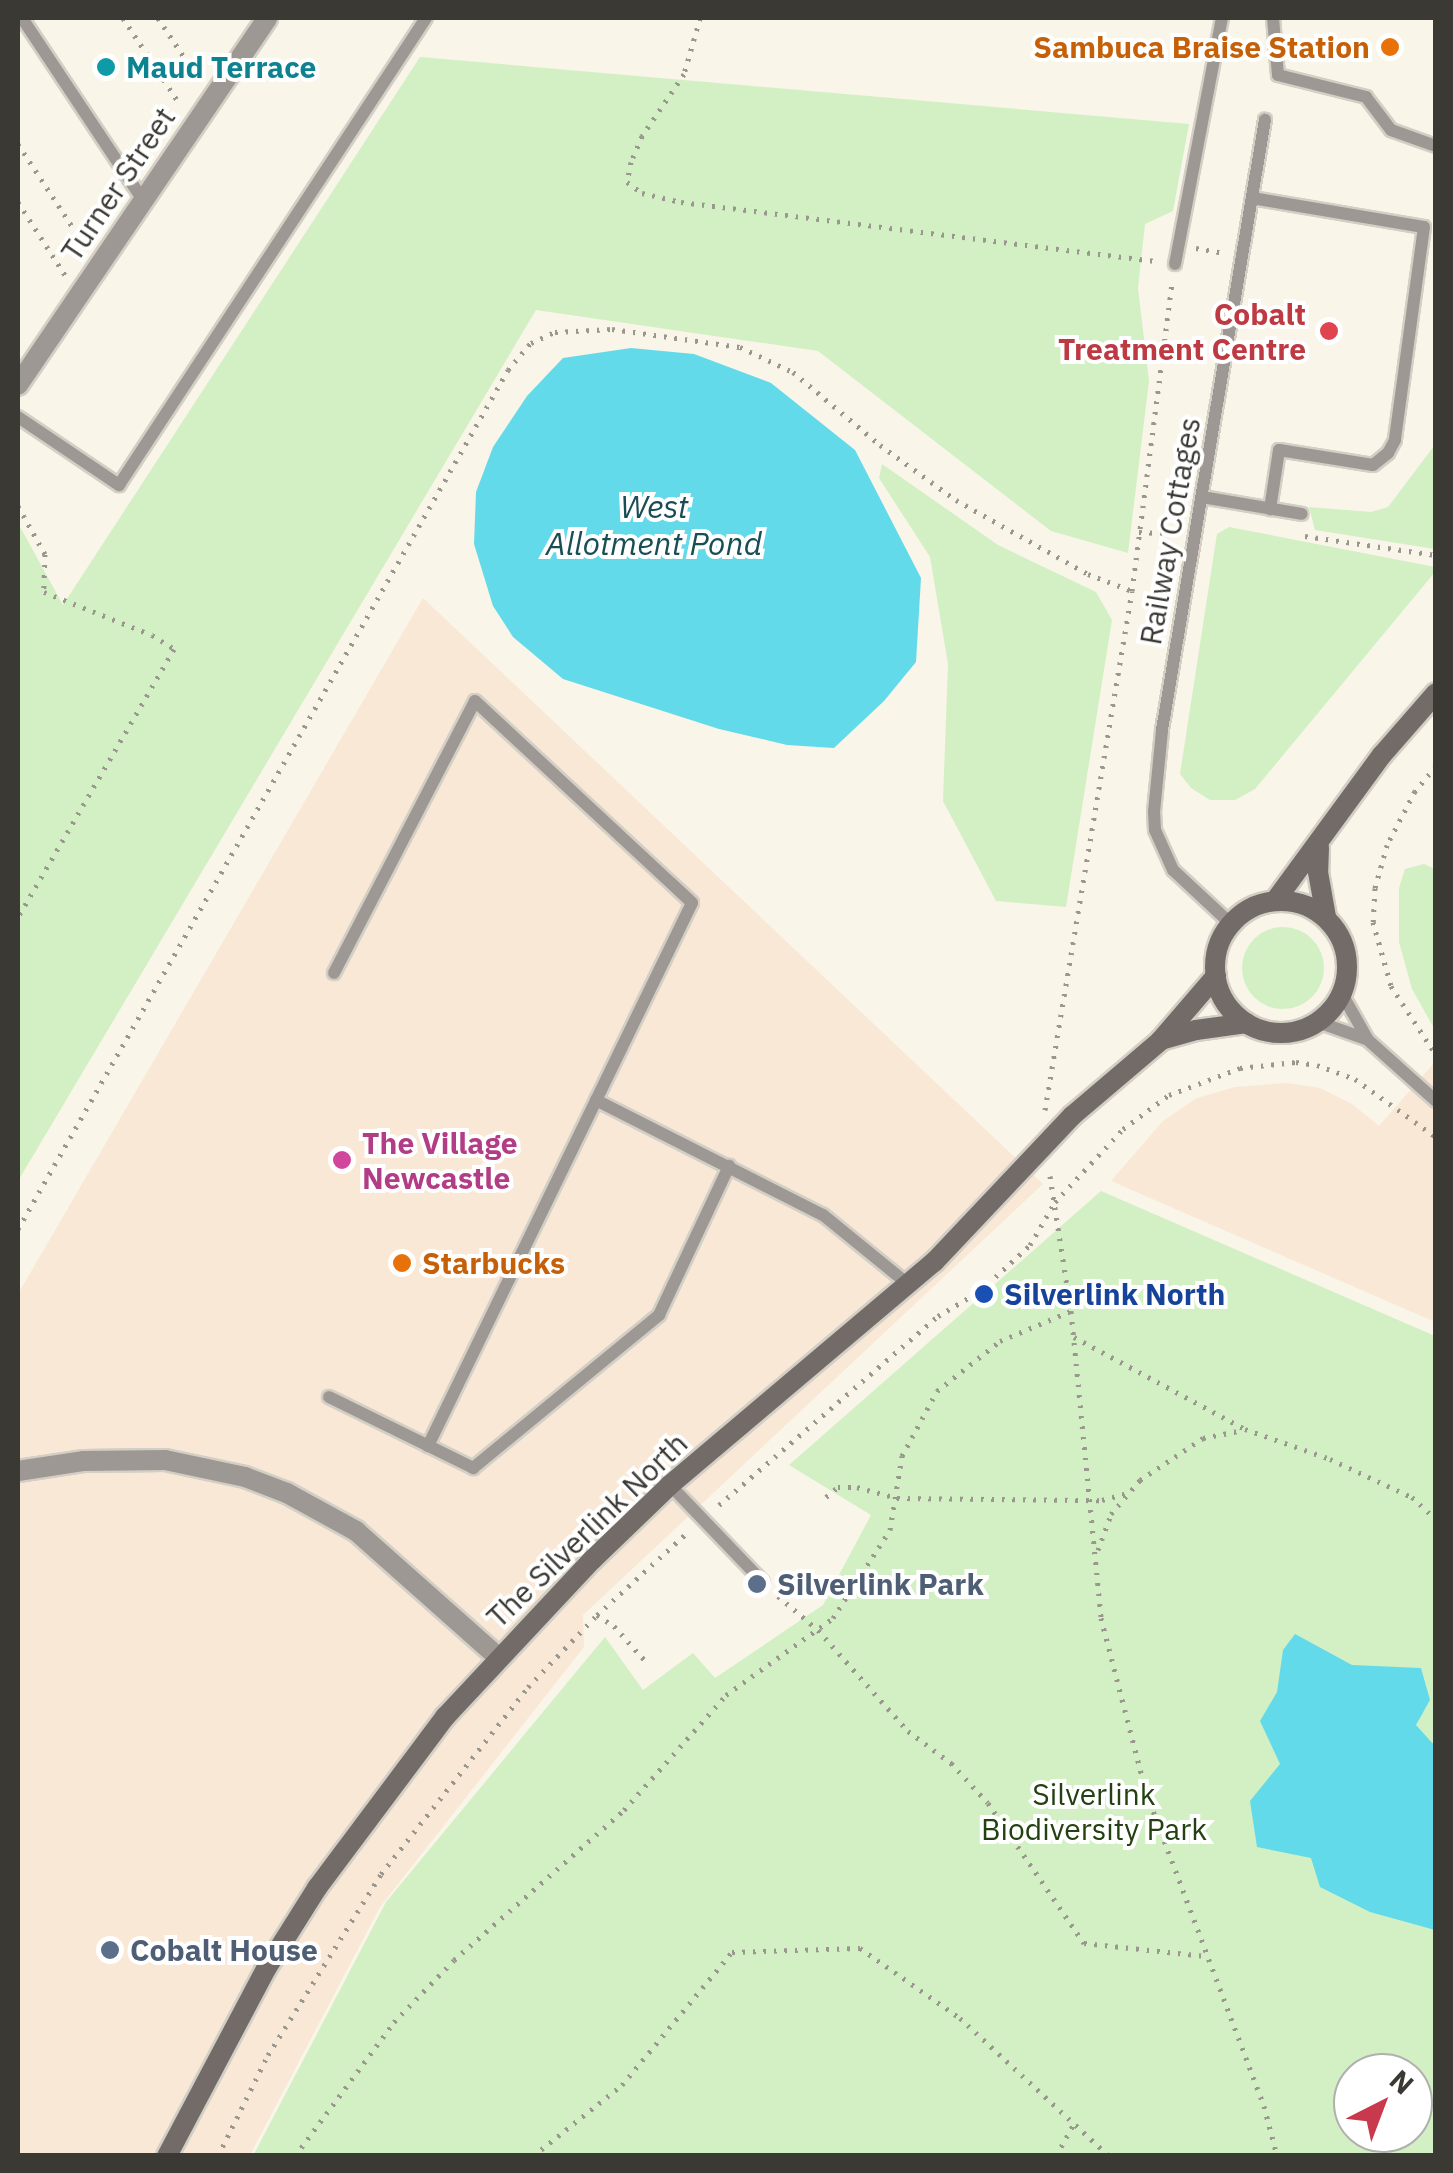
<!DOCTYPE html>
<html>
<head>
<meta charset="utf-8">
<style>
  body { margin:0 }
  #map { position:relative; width:1453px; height:2173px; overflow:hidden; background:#f9f5e9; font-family:"IBM Plex Sans",sans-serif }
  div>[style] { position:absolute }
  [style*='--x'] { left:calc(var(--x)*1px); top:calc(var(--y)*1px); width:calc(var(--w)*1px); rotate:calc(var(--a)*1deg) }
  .commercial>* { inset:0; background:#f9e8d6 }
  .green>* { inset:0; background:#d2f0c3 }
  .round { border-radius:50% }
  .water>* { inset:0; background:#63dae9 }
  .path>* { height:5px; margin-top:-2.5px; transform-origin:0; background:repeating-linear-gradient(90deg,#99978e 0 2.5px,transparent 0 10.5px) }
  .roads { filter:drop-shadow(2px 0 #d3cfc5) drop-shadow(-2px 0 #d3cfc5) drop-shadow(0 2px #d3cfc5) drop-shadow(0 -2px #d3cfc5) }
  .lane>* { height:12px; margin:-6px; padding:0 6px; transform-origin:6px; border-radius:6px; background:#9d9894 }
  .street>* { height:20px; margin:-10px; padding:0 10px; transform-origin:10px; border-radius:10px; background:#9d9894 }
  .secondary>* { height:20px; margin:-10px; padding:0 10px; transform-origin:10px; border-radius:10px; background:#736b67 }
  .secondary>.ring { margin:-10px; padding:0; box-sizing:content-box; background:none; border:20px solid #736b67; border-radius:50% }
  .dots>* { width:28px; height:28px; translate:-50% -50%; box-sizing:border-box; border:5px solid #fff; border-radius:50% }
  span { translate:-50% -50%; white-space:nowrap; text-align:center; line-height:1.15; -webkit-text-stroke:8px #fff; paint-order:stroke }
  .food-label { font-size:30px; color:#c56008; font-weight:700 }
  .right { translate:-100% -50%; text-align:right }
  .left { translate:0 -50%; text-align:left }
  .culture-label { font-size:30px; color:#0d838f; font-weight:700 }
  .street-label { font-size:30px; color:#3a3934 }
  .health-label { font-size:30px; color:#be3a42; font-weight:700 }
  .hotel-label { font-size:30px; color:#b23c85; font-weight:700 }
  .transit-label { font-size:30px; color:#164399; font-weight:700 }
  .service-label { font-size:30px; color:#4e5e75; font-weight:700 }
  .park-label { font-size:30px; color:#234111 }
  .water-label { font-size:32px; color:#194e54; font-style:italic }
  .frame { position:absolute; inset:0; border:20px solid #3a3934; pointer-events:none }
  .north { position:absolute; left:1333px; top:2053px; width:100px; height:100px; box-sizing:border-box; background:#fff; border:2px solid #b0b0ae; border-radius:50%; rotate:42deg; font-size:28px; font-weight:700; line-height:40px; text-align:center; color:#3a3934 }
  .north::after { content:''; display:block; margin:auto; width:35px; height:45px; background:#c9394e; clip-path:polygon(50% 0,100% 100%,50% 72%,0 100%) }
</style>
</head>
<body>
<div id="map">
  <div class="commercial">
    <div style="clip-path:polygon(423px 598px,1043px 1184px,583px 1615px,584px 1647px,380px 1907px,250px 2155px,18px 2156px,18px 1294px)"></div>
    <div style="clip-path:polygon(1435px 1062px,1435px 1322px,1111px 1181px,1163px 1121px,1197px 1098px,1235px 1087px,1287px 1083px,1320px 1088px,1352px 1104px,1379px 1126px)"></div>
  </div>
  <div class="green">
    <div style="clip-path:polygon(420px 57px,1189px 124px,1173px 211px,1145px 224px,1138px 288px,1149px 381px,1128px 553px,1051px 531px,818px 351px,536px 310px,18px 1181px,18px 523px,63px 605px)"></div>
    <div style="clip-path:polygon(1435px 435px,1435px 549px,1315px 530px,1309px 507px,1371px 512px,1388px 507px,1434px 446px)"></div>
    <div style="clip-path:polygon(882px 464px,998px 545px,1096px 592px,1112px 620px,1066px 907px,996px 901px,943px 801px,948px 664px,930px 557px,879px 478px)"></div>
    <div style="clip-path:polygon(1229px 527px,1435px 567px,1435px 572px,1255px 789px,1235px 800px,1210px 800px,1191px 788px,1180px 774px,1217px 534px)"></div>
    <div style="clip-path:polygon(1424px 864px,1435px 869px,1435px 1030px,1412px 989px,1399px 942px,1399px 888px,1405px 869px)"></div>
    <div class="round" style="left:1242px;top:927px;width:82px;height:82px"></div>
    <div style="clip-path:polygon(evenodd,1101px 1191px,1435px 1336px,1435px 2155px,253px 2156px,386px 1902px,605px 1637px,643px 1690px,693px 1653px,715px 1678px,823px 1605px,871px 1515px,789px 1465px,1101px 1191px,1353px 2073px,1413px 2073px,1413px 2133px,1353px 2133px,1353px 2073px)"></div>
  </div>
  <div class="water">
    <div style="clip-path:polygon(631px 348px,694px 354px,771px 383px,855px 450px,921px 578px,916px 662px,884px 701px,834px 748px,787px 745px,719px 729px,563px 679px,513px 637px,493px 606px,474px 544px,476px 492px,493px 447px,527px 396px,563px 358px)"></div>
    <div style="clip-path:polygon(1295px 1634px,1352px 1665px,1421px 1668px,1430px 1700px,1416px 1725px,1435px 1746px,1435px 1930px,1370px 1912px,1320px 1887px,1311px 1858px,1257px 1847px,1250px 1801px,1280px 1764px,1260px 1721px,1277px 1692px,1283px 1650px)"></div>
  </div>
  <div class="path">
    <div style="--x:123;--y:18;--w:102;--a:56.6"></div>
    <div style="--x:158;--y:18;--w:72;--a:56.3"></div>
    <div style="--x:700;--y:18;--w:58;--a:105.9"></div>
    <div style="--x:684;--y:74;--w:75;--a:124.1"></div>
    <div style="--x:642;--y:136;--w:28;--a:113"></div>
    <div style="--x:631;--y:162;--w:20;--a:101"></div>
    <div style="--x:627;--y:182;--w:19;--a:36"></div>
    <div style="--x:642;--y:193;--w:40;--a:13"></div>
    <div style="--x:681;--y:202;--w:480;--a:7.1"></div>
    <div style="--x:18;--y:144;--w:122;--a:56.7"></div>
    <div style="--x:18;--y:202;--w:87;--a:57.2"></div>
    <div style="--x:1196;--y:248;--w:28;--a:10"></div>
    <div style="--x:18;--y:506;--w:55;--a:60.6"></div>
    <div style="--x:45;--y:554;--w:38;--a:92"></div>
    <div style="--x:44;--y:592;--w:116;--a:21.7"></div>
    <div style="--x:152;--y:635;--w:26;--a:32"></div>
    <div style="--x:174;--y:649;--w:310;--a:120.2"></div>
    <div style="--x:1139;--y:532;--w:38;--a:3"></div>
    <div style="--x:1305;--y:536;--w:132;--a:8.3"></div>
    <div style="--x:1436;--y:766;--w:33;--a:130"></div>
    <div style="--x:1415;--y:791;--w:61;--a:117.4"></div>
    <div style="--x:1387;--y:845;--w:45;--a:105.6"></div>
    <div style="--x:1375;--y:888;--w:34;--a:93"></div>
    <div style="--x:1373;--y:922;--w:66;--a:74.3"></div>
    <div style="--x:1391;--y:986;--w:82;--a:56.9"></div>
    <div style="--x:1045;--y:1110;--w:526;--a:-80.48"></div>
    <div style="--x:1132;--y:591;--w:313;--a:-82.6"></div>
    <div style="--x:1050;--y:1176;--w:137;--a:81.2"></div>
    <div style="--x:1071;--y:1311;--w:308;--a:84.4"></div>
    <div style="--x:1101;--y:1618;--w:180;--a:75.5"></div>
    <div style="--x:1146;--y:1792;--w:335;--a:69.4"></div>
    <div style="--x:1264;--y:2106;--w:52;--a:75.4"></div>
    <div style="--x:18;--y:1229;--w:989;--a:-60.3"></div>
    <div style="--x:508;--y:370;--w:35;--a:-50"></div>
    <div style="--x:531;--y:343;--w:26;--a:-25"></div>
    <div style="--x:555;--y:332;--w:57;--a:-3"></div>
    <div style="--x:612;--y:329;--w:129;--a:8"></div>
    <div style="--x:740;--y:347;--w:59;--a:25.3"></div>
    <div style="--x:793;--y:372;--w:114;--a:40"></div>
    <div style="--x:880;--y:445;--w:94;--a:35.9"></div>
    <div style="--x:956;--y:500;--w:151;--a:29.3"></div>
    <div style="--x:1088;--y:574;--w:47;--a:21.1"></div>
    <div style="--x:1074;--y:1337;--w:194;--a:28.3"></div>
    <div style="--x:1245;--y:1429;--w:90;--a:19.4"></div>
    <div style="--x:1330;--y:1459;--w:90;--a:24.9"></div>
    <div style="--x:1412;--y:1497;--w:33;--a:43"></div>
    <div style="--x:826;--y:1497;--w:16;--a:-40"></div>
    <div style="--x:838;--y:1487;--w:19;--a:0"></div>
    <div style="--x:857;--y:1487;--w:41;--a:15.4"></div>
    <div style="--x:897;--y:1498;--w:205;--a:0.6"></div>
    <div style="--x:1102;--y:1500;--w:24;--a:-15"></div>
    <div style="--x:719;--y:1505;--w:289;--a:-40.8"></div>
    <div style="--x:938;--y:1316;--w:49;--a:-30.8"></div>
    <div style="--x:980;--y:1291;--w:68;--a:-42.6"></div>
    <div style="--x:1030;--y:1245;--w:50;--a:-59.8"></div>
    <div style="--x:1055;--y:1202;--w:100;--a:-47"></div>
    <div style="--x:1123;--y:1129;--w:57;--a:-36.5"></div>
    <div style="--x:1169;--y:1095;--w:76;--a:-20.8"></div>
    <div style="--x:1240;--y:1068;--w:56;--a:-6.1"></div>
    <div style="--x:1296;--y:1062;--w:21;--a:8"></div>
    <div style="--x:1317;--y:1065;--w:40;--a:20.2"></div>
    <div style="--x:1355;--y:1079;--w:100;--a:35.6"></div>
    <div style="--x:1098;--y:1550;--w:38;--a:-70"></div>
    <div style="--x:1111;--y:1514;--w:45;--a:-49.5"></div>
    <div style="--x:1140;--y:1480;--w:76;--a:-33.7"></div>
    <div style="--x:1203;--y:1438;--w:41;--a:-11.3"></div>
    <div style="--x:778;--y:1596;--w:52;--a:40.4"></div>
    <div style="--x:818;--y:1630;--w:135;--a:48.3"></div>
    <div style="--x:908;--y:1731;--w:54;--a:36.7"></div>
    <div style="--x:951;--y:1763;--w:54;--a:47.2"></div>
    <div style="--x:988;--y:1803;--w:170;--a:55.6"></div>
    <div style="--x:1084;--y:1943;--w:122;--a:6.1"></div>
    <div style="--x:597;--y:1615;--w:20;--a:33"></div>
    <div style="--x:614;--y:1626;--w:52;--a:48.1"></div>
    <div style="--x:218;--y:2156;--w:113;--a:-63.7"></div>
    <div style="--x:268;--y:2055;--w:213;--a:-58"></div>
    <div style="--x:381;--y:1874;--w:238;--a:-51.8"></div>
    <div style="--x:528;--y:1687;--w:100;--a:-46.2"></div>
    <div style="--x:597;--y:1615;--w:123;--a:-42.4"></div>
    <div style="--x:295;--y:2156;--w:167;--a:-53.5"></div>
    <div style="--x:394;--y:2022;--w:86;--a:-45.9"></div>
    <div style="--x:454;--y:1960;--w:227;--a:-41.4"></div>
    <div style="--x:624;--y:1810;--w:154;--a:-48.4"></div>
    <div style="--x:726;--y:1695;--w:132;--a:-35.7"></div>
    <div style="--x:833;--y:1618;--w:105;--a:-57.1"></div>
    <div style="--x:890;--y:1530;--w:75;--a:-80.8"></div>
    <div style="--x:902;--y:1456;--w:74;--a:-61.7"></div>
    <div style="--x:937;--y:1391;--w:80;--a:-38.4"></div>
    <div style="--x:1000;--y:1341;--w:77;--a:-22.9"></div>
    <div style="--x:533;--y:2156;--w:114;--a:-38.6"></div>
    <div style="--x:622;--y:2085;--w:173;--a:-50.4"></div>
    <div style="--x:732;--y:1952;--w:128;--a:-1.8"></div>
    <div style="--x:860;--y:1948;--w:122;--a:35"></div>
    <div style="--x:960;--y:2018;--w:203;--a:42.8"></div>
    <div style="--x:1056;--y:2156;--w:37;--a:-61"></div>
  </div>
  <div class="roads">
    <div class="lane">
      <div style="--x:22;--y:18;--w:219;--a:56.4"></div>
      <div style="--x:1273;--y:18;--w:57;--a:85"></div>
      <div style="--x:1278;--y:75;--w:91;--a:14"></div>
      <div style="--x:1366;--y:97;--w:41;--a:52.9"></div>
      <div style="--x:1391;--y:130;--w:48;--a:19.6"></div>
      <div style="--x:1252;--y:198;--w:174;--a:9.6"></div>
      <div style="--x:1424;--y:227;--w:215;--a:97.8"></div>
      <div style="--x:1395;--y:440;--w:15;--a:118"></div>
      <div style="--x:1388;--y:453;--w:19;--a:141"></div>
      <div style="--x:1373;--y:465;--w:95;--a:-170.9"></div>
      <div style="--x:1279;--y:450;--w:60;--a:98.7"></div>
      <div style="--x:1175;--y:264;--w:250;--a:-79.2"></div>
      <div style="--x:18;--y:417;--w:122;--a:34"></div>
      <div style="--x:119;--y:485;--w:559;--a:-56.68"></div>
      <div style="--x:1202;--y:497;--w:101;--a:9.6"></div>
      <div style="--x:1231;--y:924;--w:79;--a:-137"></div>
      <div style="--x:1173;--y:870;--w:44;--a:-114.2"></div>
      <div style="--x:1155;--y:830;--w:18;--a:-93"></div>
      <div style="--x:1154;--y:812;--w:82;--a:-84.4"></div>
      <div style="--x:1162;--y:730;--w:619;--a:-80.42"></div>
      <div style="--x:334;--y:973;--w:306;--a:-62.6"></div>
      <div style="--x:475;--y:701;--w:296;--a:42.9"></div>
      <div style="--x:692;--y:903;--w:604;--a:115.93"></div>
      <div style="--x:1342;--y:994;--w:53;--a:60.5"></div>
      <div style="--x:1368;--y:1040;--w:91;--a:41.9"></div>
      <div style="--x:1318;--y:1022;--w:51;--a:19.5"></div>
      <div style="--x:596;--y:1100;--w:254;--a:26.9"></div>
      <div style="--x:823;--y:1215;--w:111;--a:39.1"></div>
      <div style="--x:329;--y:1397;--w:161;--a:26.2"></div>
      <div style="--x:473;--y:1468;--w:241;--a:-39.4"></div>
      <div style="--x:659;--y:1315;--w:165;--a:-64.8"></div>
      <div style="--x:670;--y:1485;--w:134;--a:46.2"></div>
    </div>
    <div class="street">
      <div style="--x:18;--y:385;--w:443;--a:-55.8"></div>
      <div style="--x:18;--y:1471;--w:67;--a:-8.6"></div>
      <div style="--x:84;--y:1461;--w:81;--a:-0.7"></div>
      <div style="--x:165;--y:1460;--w:82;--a:12"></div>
      <div style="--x:245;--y:1477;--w:45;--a:20.9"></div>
      <div style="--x:287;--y:1493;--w:79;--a:28.8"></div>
      <div style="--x:356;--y:1531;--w:191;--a:41.6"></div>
    </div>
    <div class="secondary">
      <div style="--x:1319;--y:848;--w:24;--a:92"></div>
      <div style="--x:1318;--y:872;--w:46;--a:79.9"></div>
      <div style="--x:1275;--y:901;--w:181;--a:-53.8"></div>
      <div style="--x:1382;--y:755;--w:82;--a:-48.9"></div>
      <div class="ring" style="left:1215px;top:901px;width:112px;height:112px"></div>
      <div style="--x:1161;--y:1040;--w:36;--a:-16"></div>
      <div style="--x:1196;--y:1030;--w:51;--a:-7.8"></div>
      <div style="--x:167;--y:2156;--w:212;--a:-62.1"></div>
      <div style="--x:266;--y:1969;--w:96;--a:-57.8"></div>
      <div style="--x:317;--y:1888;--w:214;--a:-53.2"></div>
      <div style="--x:445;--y:1717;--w:215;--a:-46.9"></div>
      <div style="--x:592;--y:1560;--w:108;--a:-43.9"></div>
      <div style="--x:670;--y:1485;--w:346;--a:-40.2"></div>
      <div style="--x:934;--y:1262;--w:201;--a:-46.6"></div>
      <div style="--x:1072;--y:1116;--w:116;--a:-40.4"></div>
      <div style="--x:1160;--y:1041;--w:86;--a:-49.3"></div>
    </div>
  </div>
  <div class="dots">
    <div style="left:1390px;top:47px;background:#e8710a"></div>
    <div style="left:106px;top:67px;background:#0f9aa8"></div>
    <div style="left:1329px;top:331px;background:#e0444e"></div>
    <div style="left:342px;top:1160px;background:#d1479c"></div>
    <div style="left:402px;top:1263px;background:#e8710a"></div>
    <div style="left:984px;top:1294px;background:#1a4fb4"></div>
    <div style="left:757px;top:1584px;background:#5c6f8a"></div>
    <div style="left:110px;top:1950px;background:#5c6f8a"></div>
  </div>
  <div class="food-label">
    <span class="right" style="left:1370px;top:47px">Sambuca Braise Station</span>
    <span class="left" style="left:422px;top:1263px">Starbucks</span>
  </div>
  <div class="culture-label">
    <span class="left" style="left:126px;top:67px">Maud Terrace</span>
  </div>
  <div class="street-label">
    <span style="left:118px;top:184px;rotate:-56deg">Turner Street</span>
    <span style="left:1170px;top:531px;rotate:-80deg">Railway Cottages</span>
    <span style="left:587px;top:1530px;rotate:-44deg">The Silverlink North</span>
  </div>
  <div class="health-label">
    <span class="right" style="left:1306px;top:331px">Cobalt<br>Treatment Centre</span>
  </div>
  <div class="hotel-label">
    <span class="left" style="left:362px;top:1160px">The Village<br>Newcastle</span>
  </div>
  <div class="transit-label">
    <span class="left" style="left:1004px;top:1294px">Silverlink North</span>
  </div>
  <div class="service-label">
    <span class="left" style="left:777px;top:1584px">Silverlink Park</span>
    <span class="left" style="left:130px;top:1950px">Cobalt House</span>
  </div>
  <div class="park-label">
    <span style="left:1094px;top:1811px">Silverlink<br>Biodiversity Park</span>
  </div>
  <div class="water-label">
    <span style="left:654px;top:525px">West<br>Allotment Pond</span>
  </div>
  <div class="frame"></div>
  <div class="north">N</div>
</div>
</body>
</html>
